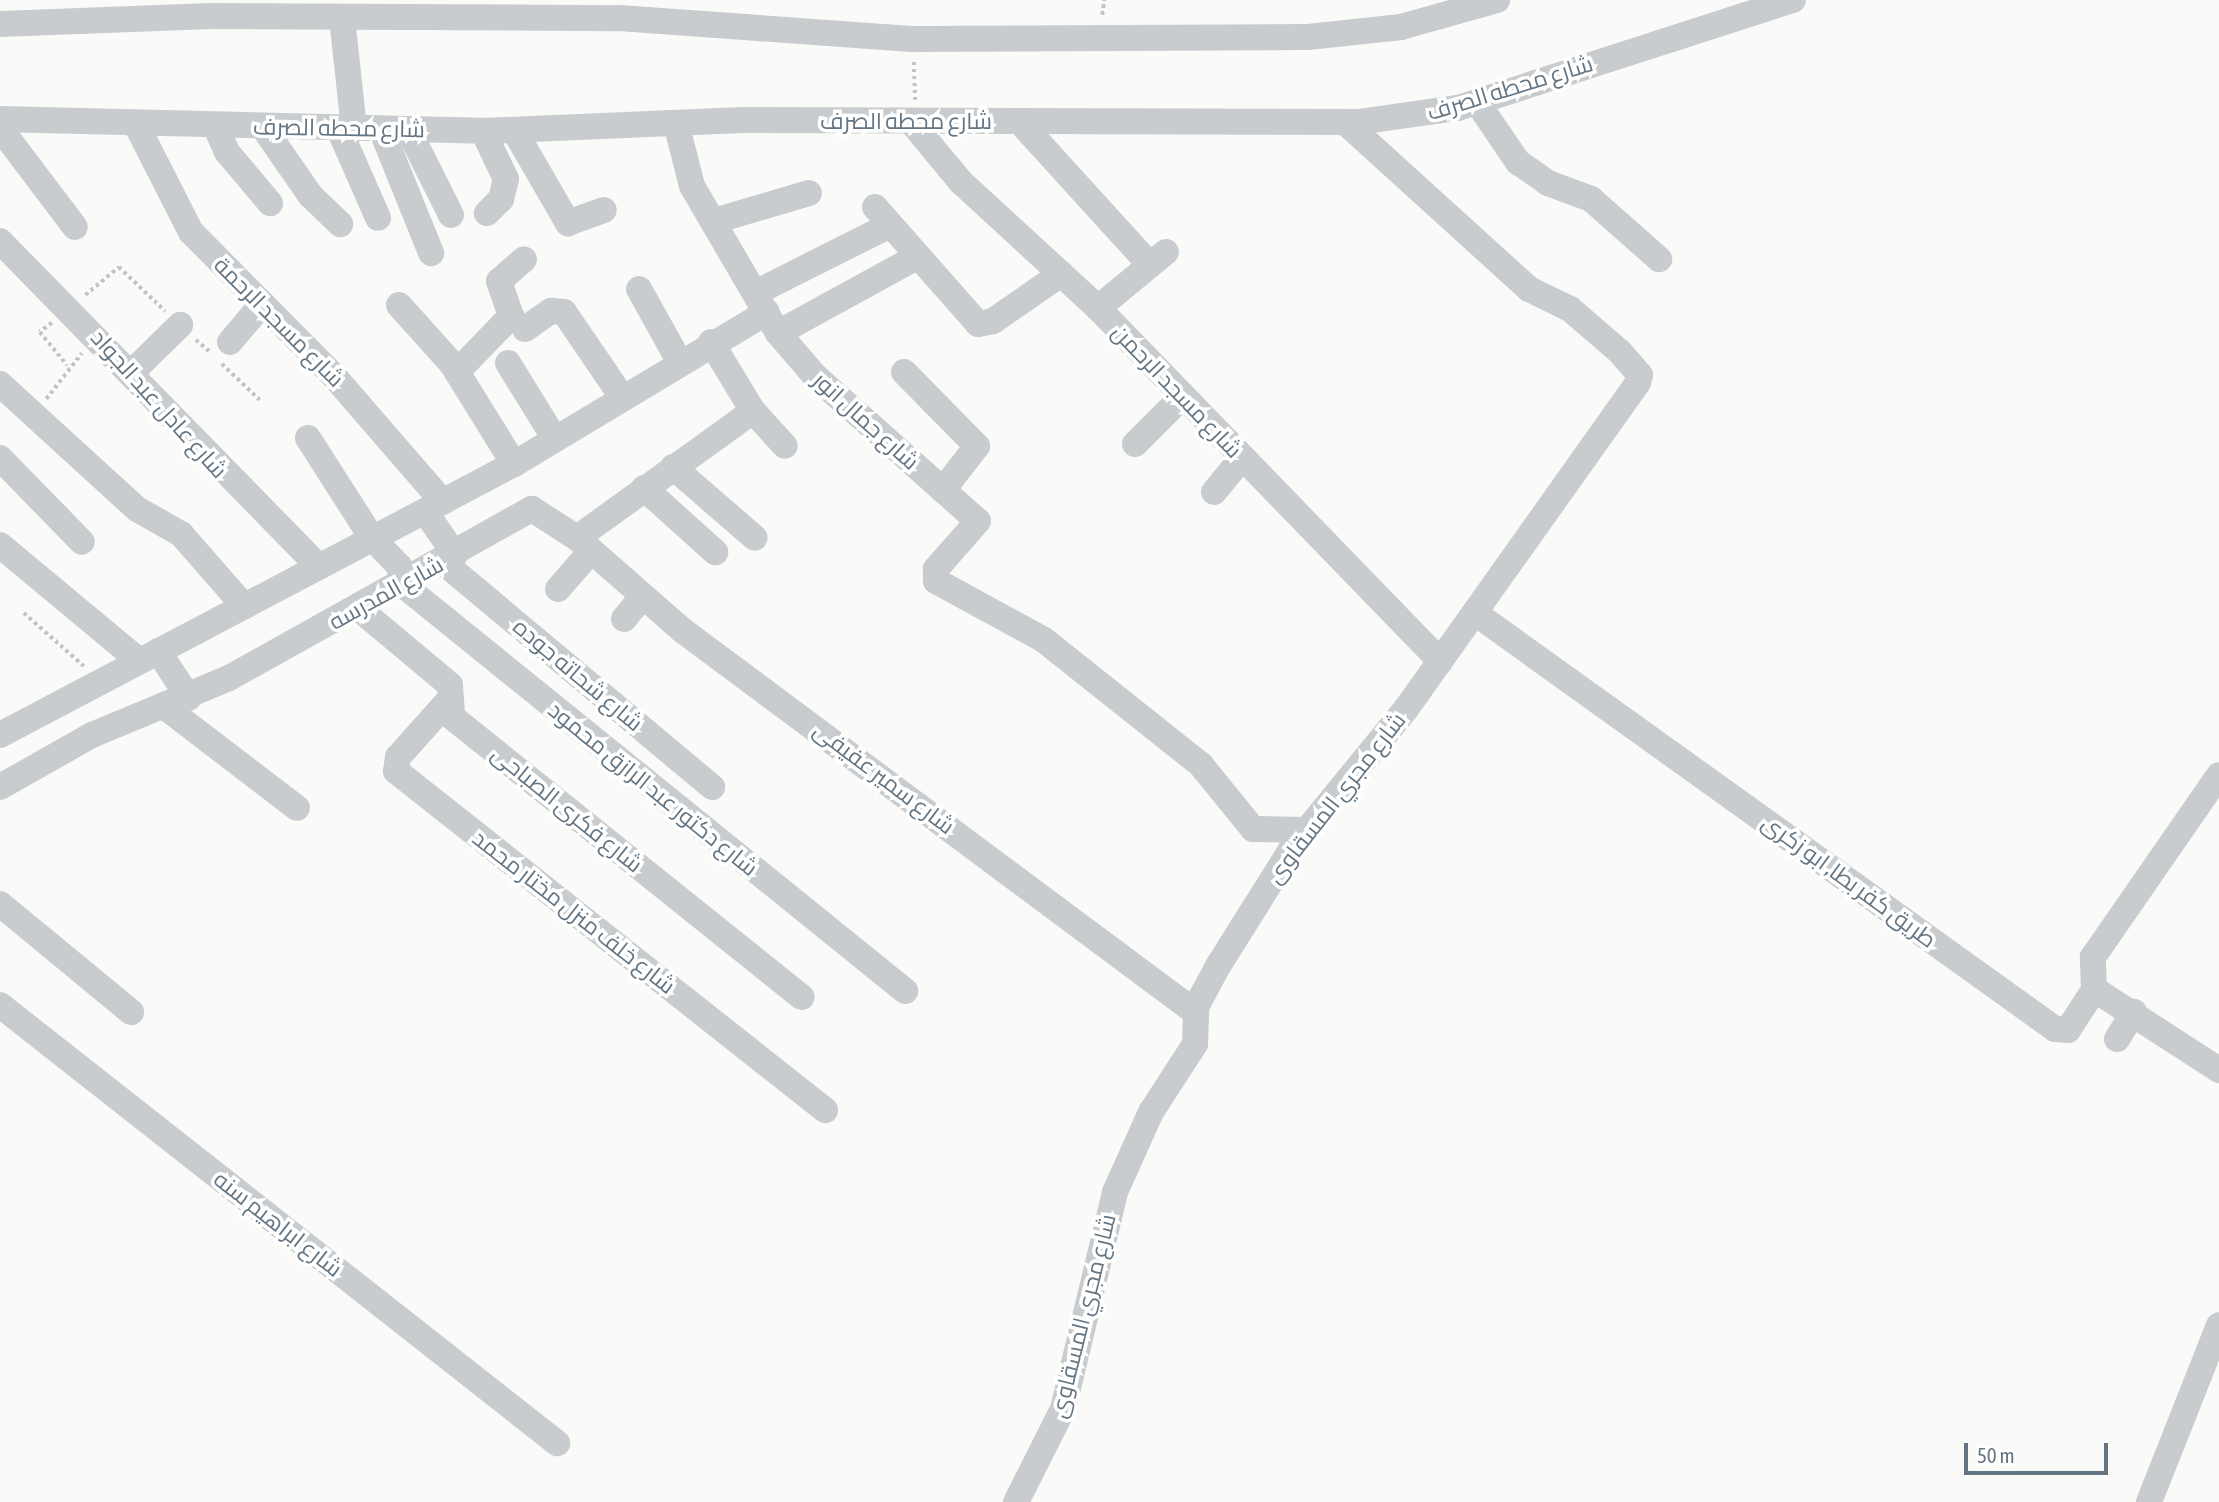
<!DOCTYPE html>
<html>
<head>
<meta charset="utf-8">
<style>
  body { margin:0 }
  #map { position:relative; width:2219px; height:1502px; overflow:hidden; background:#fafaf8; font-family:"Asap Condensed",Cairo,sans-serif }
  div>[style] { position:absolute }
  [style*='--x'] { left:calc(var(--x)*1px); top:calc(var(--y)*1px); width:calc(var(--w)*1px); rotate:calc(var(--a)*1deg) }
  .path>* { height:3.5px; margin-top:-1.75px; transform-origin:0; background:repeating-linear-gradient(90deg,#c1c4c6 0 3.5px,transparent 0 7px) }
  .minor>* { height:26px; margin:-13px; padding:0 13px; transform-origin:13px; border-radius:13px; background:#c8cccf }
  span { translate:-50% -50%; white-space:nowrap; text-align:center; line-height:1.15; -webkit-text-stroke:7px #fff; paint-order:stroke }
  .street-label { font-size:23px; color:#647684 }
  .scale { position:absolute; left:1964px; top:1443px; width:144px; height:32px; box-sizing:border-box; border:4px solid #647684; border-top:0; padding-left:9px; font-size:21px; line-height:24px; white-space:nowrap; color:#647684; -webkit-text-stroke:5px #fff; paint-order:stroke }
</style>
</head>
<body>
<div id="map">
  <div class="path">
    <div style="--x:1102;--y:15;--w:15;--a:-82"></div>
    <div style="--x:914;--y:62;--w:38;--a:88"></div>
    <div style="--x:85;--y:295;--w:44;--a:-39.5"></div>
    <div style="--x:119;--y:267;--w:64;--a:43.7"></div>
    <div style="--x:52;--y:323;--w:15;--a:143"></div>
    <div style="--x:40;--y:332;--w:43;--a:50.7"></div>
    <div style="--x:196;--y:340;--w:17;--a:40"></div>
    <div style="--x:222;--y:364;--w:52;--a:43.5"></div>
    <div style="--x:46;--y:399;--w:58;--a:-52"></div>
    <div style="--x:24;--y:613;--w:80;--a:41.5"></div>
  </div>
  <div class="minor">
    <div style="--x:342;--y:18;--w:112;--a:83.8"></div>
    <div style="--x:0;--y:24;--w:211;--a:-2.2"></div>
    <div style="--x:211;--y:16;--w:408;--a:0.3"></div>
    <div style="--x:619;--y:18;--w:296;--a:4.1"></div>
    <div style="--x:914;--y:39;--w:394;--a:-0.3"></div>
    <div style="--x:1308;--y:37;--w:94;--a:-6.1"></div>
    <div style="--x:1401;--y:27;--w:100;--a:-15.7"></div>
    <div style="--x:1477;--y:102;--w:73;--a:55.7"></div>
    <div style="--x:1518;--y:162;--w:37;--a:35"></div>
    <div style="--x:1548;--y:183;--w:46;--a:20.4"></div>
    <div style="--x:1591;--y:199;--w:91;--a:41.4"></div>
    <div style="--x:0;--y:119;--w:483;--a:1.4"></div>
    <div style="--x:483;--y:131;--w:260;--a:-2.4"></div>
    <div style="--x:743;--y:120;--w:615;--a:0.19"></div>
    <div style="--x:1358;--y:122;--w:101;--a:-8"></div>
    <div style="--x:1458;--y:108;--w:352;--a:-17.9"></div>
    <div style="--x:1020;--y:122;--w:193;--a:47.7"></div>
    <div style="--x:676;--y:123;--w:65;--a:75.7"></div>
    <div style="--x:692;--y:186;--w:170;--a:59.7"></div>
    <div style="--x:778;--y:333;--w:57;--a:49.3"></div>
    <div style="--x:815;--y:376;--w:218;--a:41.7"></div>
    <div style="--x:978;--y:521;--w:64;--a:131.2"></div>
    <div style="--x:936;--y:569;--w:12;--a:90"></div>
    <div style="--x:936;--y:581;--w:123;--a:28.6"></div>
    <div style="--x:1044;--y:640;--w:201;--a:38.5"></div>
    <div style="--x:1201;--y:765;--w:82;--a:50.9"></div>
    <div style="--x:1253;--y:829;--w:53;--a:1.1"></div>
    <div style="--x:912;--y:123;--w:77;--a:50.3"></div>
    <div style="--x:961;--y:182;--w:186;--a:42.6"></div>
    <div style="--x:1098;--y:308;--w:492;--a:45.9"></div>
    <div style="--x:215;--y:125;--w:30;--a:66"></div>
    <div style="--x:227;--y:152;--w:67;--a:49.9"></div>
    <div style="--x:137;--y:126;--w:119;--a:63"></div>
    <div style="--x:191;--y:232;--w:202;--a:45.2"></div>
    <div style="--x:333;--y:375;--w:168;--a:49.1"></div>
    <div style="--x:263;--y:127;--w:83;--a:55.3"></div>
    <div style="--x:310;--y:195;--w:42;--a:44"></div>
    <div style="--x:0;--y:128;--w:124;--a:52.9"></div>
    <div style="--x:339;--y:129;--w:97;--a:66.3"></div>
    <div style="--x:381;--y:129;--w:134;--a:68"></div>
    <div style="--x:408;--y:129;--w:96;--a:63.4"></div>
    <div style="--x:514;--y:130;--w:108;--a:59.9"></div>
    <div style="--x:568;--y:223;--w:38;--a:-20"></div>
    <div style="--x:483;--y:131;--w:53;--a:64.4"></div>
    <div style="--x:506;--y:179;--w:21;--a:104"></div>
    <div style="--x:501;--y:199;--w:20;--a:135"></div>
    <div style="--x:875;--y:207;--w:156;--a:48.6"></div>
    <div style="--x:978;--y:324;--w:15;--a:-11"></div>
    <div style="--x:993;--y:321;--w:83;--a:-34.7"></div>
    <div style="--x:714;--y:221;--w:99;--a:-16.4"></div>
    <div style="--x:0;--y:241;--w:456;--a:45.6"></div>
    <div style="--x:639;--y:289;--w:82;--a:60.9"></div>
    <div style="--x:757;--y:292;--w:149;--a:-26.7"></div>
    <div style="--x:399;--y:305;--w:79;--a:48.1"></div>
    <div style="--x:452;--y:364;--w:118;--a:58.2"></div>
    <div style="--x:1098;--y:308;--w:88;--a:-39.5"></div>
    <div style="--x:525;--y:329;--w:32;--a:-35"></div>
    <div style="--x:551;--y:311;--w:13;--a:4"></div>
    <div style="--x:564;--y:312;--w:103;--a:55.7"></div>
    <div style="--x:778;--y:333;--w:158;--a:-28.7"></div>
    <div style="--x:230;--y:342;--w:50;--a:-49.9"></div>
    <div style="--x:711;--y:342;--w:81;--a:58.7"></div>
    <div style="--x:753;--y:411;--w:47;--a:47.6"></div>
    <div style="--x:508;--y:363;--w:89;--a:58.3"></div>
    <div style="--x:457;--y:372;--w:78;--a:-46"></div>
    <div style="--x:511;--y:316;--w:37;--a:-109"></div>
    <div style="--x:499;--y:281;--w:33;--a:-41"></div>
    <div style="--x:904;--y:372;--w:104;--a:45.4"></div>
    <div style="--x:977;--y:446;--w:56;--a:127.7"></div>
    <div style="--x:131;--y:373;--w:69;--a:-44.4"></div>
    <div style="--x:0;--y:384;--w:185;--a:42.4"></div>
    <div style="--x:137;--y:509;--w:51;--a:29.6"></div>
    <div style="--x:181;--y:534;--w:96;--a:48.8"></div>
    <div style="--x:308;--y:438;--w:119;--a:57.4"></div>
    <div style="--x:372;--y:538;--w:39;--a:46"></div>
    <div style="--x:399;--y:566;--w:19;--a:78"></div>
    <div style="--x:403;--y:585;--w:646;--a:38.96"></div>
    <div style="--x:1135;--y:444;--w:66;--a:-45"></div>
    <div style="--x:0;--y:458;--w:117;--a:45.7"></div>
    <div style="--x:673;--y:467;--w:108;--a:40.9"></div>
    <div style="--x:644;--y:488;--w:96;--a:42"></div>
    <div style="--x:1214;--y:492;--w:44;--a:-50.5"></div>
    <div style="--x:425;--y:511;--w:53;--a:55.7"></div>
    <div style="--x:577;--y:538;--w:217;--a:-35.8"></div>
    <div style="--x:0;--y:545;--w:181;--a:39.8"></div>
    <div style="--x:443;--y:562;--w:351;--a:39.9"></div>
    <div style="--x:558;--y:589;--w:50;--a:-49"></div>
    <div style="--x:358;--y:608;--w:120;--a:39.9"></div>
    <div style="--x:450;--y:685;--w:32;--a:86"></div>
    <div style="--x:452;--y:717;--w:448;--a:38.7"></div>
    <div style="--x:1475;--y:613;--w:714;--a:35.65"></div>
    <div style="--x:2055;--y:1029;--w:13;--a:4"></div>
    <div style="--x:2068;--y:1030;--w:40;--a:-57.1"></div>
    <div style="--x:2090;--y:996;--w:10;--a:-17"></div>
    <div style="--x:2100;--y:993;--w:142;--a:32.9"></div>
    <div style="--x:624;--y:619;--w:28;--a:-51"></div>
    <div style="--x:158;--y:651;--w:56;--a:56.6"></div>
    <div style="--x:449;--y:700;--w:76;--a:131.8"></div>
    <div style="--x:398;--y:757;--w:14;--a:98"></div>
    <div style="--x:396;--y:771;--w:547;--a:38.32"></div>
    <div style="--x:165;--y:707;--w:166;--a:37.4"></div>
    <div style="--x:0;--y:735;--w:581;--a:-27.8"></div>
    <div style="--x:514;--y:464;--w:295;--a:-31"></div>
    <div style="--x:0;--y:787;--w:106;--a:-29.5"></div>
    <div style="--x:92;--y:735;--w:148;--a:-22.6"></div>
    <div style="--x:229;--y:678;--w:347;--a:-29.2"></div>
    <div style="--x:532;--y:509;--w:54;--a:32.8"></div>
    <div style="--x:577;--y:538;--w:140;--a:41.2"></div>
    <div style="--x:682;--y:630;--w:640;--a:36.67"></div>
    <div style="--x:0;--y:904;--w:170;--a:39.5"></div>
    <div style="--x:2094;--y:992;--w:35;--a:-92"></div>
    <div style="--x:2093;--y:957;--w:221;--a:-55.3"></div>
    <div style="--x:0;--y:1005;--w:709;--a:38.18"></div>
    <div style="--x:2117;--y:1039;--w:32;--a:-58"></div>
    <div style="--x:1016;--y:1502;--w:104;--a:-63.2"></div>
    <div style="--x:1063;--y:1409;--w:223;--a:-76.5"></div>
    <div style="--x:1115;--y:1192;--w:88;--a:-65.8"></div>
    <div style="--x:1151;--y:1112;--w:81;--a:-57.1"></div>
    <div style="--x:1195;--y:1044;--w:37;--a:-88"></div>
    <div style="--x:1196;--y:1007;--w:47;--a:-61.8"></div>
    <div style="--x:1218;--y:966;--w:136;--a:-57.9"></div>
    <div style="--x:1290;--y:851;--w:183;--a:-50.8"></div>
    <div style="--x:1406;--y:709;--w:401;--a:-54.6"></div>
    <div style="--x:1638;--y:382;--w:7;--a:-74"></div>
    <div style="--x:1640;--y:375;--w:30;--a:-131"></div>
    <div style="--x:1620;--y:352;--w:66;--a:-139.3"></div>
    <div style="--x:1570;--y:309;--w:46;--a:-154"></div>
    <div style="--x:1529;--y:289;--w:248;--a:-137.8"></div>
    <div style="--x:2149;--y:1502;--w:190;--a:-68.4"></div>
  </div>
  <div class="street-label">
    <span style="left:1510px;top:88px;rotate:-17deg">شارع محطه الصرف</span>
    <span style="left:906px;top:121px">شارع محطه الصرف</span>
    <span style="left:339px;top:128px;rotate:1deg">شارع محطه الصرف</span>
    <span style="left:279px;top:322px;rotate:45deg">شارع مسجد الرحمة</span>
    <span style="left:1177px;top:391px;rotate:46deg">شارع مسجد الرحمن</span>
    <span style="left:159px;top:404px;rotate:48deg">شارع عادل عبد الجواد</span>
    <span style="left:866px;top:421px;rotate:42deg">شارع جمال انور</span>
    <span style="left:386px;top:593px;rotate:-29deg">شارع المدرسه</span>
    <span style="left:578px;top:675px;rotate:40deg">شارع شحاته جوده</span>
    <span style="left:884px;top:778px;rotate:37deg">شارع سمير عفيفى</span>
    <span style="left:653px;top:789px;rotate:39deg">شارع دكتور عبد الرازق محمود</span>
    <span style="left:1336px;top:798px;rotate:-52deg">شارع مجري المسقاوى</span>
    <span style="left:567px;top:809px;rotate:39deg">شارع فكرى الصباحى</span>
    <span style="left:1849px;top:881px;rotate:36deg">طريق كفر بطا, ابو زكرى</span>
    <span style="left:574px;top:912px;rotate:38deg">شارع خلف منزل مختار محمد</span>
    <span style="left:278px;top:1224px;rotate:38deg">شارع ابراهيم سنه</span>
    <span style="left:1083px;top:1316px;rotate:-76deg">شارع مجري المسقاوى</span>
  </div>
  <div class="scale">50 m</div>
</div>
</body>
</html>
